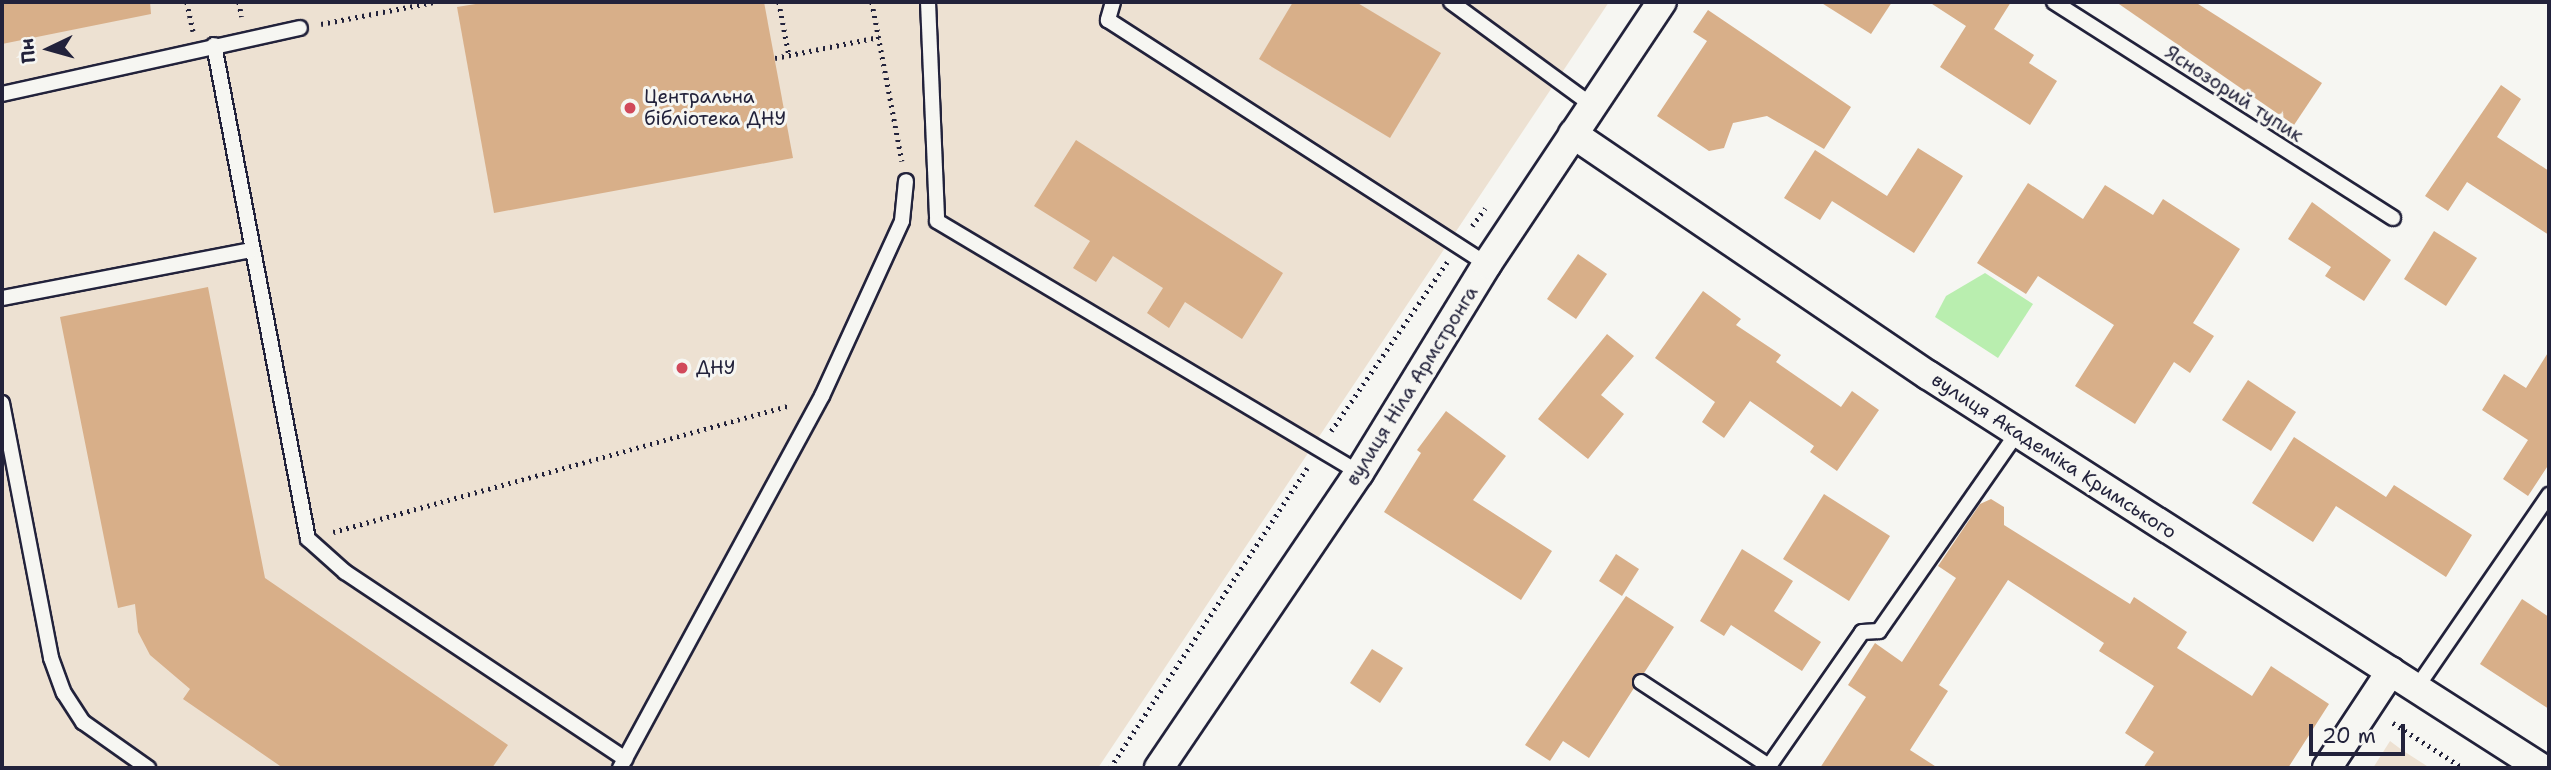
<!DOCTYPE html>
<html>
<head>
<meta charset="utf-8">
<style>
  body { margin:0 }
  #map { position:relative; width:2551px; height:770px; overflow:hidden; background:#f6f6f2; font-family:"Shantell Sans",sans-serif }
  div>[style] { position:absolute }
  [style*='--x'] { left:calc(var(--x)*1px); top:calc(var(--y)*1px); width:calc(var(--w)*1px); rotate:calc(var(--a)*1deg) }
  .built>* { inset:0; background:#ede1d2 }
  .green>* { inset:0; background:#b9eeaf }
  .building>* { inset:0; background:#d8af89 }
  .path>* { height:4.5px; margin-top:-2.25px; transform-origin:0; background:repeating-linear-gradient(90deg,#22223b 0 2px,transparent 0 7px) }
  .roads { filter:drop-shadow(2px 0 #22223b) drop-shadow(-2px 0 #22223b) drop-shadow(0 2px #22223b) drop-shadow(0 -2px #22223b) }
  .service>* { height:14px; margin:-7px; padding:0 7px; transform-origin:7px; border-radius:7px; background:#f6f6f2 }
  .minor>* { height:28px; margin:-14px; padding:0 14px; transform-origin:14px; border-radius:14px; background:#f6f6f2 }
  .dots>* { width:19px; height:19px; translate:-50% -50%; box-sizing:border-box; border:4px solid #f6f6f2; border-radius:50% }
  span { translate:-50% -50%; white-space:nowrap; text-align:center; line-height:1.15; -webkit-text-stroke:6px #f6f6f2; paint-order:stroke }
  .street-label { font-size:19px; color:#22223b }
  .poi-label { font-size:19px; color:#22223b }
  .left { translate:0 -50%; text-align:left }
  .frame { position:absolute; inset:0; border:4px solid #22223b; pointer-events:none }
  .north { position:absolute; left:14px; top:14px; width:70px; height:70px; -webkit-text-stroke:5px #f6f6f2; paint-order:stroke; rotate:265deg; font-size:19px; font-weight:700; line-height:28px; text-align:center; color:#22223b }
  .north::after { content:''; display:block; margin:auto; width:24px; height:32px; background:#22223b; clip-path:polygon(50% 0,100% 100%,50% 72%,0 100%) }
  .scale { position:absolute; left:2309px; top:724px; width:96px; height:32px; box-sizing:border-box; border:4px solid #22223b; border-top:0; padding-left:9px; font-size:21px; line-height:24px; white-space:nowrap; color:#22223b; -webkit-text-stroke:5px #f6f6f2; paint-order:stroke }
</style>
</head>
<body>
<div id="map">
  <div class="built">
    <div style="clip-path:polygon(2px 2px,1609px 2px,1098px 768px,2px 768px)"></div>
    <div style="clip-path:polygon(2390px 741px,2402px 750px,2430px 768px,2373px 768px)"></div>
  </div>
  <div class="green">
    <div style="clip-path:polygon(1985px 273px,2033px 304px,1998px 358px,1935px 317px,1946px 296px)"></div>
  </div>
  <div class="building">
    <div style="clip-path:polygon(2px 2px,150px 2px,151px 14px,2px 44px)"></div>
    <div style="clip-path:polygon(488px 2px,764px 2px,793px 158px,494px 213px,457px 7px)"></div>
    <div style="clip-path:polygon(1293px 2px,1356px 2px,1441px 53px,1390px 138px,1259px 59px)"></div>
    <div style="clip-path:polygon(1820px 2px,1892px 2px,1871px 34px)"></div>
    <div style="clip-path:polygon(1929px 2px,2011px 2px,1994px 29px,2034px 55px,2029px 63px,2057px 81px,2030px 125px,1940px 67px,1966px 26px)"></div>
    <div style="clip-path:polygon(2116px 2px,2195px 2px,2322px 83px,2294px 125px)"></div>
    <div style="clip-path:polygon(1708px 10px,1851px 107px,1824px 149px,1767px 116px,1733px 123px,1724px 148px,1709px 151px,1657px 116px,1707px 41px,1693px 32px)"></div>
    <div style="clip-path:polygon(2501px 85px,2521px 99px,2497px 137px,2549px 171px,2549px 235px,2467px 182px,2448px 211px,2425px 196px)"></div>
    <div style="clip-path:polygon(1076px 140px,1283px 273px,1242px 339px,1185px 302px,1169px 328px,1147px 313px,1163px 288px,1113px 256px,1096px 282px,1073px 268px,1090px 241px,1034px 206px)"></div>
    <div style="clip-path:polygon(1918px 148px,1963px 176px,1914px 253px,1832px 201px,1820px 220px,1784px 198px,1815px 150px,1887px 196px)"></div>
    <div style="clip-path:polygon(2028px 183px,2083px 219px,2105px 185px,2153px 215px,2163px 199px,2240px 249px,2193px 323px,2214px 336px,2190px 373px,2174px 362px,2135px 424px,2075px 386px,2114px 325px,2038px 276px,2026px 294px,1977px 263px)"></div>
    <div style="clip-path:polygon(2312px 202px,2391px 260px,2364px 301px,2325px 276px,2331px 267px,2288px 239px)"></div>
    <div style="clip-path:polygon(2434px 231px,2477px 258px,2446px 306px,2404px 279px)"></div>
    <div style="clip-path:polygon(1578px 254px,1607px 274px,1576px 319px,1547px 299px)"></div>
    <div style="clip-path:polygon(208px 287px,265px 578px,508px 745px,492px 768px,283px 768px,183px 699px,190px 689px,150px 655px,138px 632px,135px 604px,118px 608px,60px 317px)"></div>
    <div style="clip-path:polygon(1703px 291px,1741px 319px,1736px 325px,1781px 355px,1776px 362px,1841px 407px,1852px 391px,1879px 410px,1837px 471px,1810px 452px,1814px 446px,1750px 401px,1724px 438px,1702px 422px,1715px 402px,1655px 358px)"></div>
    <div style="clip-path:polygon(1607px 334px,1634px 356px,1601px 395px,1624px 414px,1588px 459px,1538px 419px)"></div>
    <div style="clip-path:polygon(2549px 351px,2549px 464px,2528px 496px,2503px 479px,2528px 440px,2482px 410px,2504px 374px,2526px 388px)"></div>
    <div style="clip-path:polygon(2248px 380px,2296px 412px,2271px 451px,2222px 420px)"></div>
    <div style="clip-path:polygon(1446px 411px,1506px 456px,1473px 500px,1552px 551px,1521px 600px,1384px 512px,1421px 453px,1417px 450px)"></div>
    <div style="clip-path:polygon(2294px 437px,2386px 497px,2394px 485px,2472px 535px,2446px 577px,2336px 506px,2313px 542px,2252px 503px)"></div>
    <div style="clip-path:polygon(1824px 494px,1890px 536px,1849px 601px,1783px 559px)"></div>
    <div style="clip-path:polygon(1991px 499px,2004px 507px,2004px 525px,2130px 604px,2134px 597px,2187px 632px,2177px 648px,2252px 696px,2271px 666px,2329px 704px,2288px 768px,2143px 768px,2154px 752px,2125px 733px,2154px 686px,2099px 651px,2104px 643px,2008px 580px,1939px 685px,1948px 691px,1910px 750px,1938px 768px,1820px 768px,1866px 697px,1848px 685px,1875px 643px,1902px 662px,1956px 578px,1938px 566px,1980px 504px)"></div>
    <div style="clip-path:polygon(1742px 549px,1793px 581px,1774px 611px,1821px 642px,1802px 671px,1731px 625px,1724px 636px,1700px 621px)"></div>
    <div style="clip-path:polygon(1616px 554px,1639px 569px,1622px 596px,1599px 581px)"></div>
    <div style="clip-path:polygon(1626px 596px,1674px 627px,1644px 673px,1633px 677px,1634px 688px,1589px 758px,1563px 741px,1550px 761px,1525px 745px)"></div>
    <div style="clip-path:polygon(2522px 599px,2549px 617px,2549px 709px,2480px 664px)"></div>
    <div style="clip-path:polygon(1372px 649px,1403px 668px,1380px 703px,1350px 683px)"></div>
  </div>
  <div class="path">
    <div style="--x:187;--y:2;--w:30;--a:78"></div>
    <div style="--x:239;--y:2;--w:15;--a:79"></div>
    <div style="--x:779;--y:2;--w:54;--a:79.3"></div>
    <div style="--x:872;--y:2;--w:162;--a:79.3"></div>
    <div style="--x:321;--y:24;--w:115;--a:-11"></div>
    <div style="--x:775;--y:58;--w:106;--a:-11.4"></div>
    <div style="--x:1472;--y:226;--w:22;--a:-54"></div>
    <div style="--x:1331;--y:431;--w:205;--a:-55.5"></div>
    <div style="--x:333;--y:532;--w:474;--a:-15.5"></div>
    <div style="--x:2393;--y:723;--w:83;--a:32.7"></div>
    <div style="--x:1110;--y:768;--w:359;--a:-56.7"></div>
  </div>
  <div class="roads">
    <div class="service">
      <div style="--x:928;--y:2;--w:219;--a:87.6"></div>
      <div style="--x:937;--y:221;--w:492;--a:30.8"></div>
      <div style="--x:1113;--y:2;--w:19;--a:106"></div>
      <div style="--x:1108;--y:20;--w:451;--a:32.8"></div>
      <div style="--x:1451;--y:2;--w:176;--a:36.2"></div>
      <div style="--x:2054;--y:2;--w:402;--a:32.5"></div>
      <div style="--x:214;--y:45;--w:503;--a:79.23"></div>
      <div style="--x:308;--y:539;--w:50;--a:41.7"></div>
      <div style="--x:345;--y:572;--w:337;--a:33.7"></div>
      <div style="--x:2;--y:94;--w:305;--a:-12.5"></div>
      <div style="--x:2;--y:298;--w:254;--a:-10.9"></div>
      <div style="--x:2;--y:403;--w:260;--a:79.1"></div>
      <div style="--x:51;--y:658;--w:37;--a:70"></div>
      <div style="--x:64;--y:693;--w:35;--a:57"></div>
      <div style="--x:83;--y:722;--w:80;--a:35.3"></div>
      <div style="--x:1641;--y:682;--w:153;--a:33.3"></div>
      <div style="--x:1769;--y:766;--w:163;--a:-55.2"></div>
      <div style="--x:1862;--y:632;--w:17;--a:-3"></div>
      <div style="--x:1879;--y:631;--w:241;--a:-55.1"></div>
      <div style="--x:2415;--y:690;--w:237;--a:-55.5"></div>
      <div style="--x:620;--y:768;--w:423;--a:-61.5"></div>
      <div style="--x:822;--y:396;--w:192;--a:-65.4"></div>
      <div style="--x:902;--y:221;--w:40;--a:-84.3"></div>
    </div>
    <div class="minor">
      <div style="--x:1573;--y:134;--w:429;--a:34.2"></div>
      <div style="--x:1928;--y:375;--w:728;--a:32.66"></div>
      <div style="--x:1159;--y:768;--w:356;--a:-55.9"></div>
      <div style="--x:1359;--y:473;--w:245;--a:-58.5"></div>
      <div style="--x:1487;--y:264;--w:315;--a:-56.3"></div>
      <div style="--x:2327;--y:768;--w:116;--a:-56.6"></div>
    </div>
  </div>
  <div class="dots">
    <div style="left:630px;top:108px;background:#d1495b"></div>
    <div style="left:682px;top:368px;background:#d1495b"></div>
  </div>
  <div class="street-label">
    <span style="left:2234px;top:94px;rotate:33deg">Яснозорий тупик</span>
    <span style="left:1412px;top:386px;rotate:-58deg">вулиця Ніла Армстронга</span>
    <span style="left:2054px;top:456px;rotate:33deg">вулиця Академіка Кримського</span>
  </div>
  <div class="poi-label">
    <span class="left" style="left:644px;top:108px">Центральна<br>бібліотека ДНУ</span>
    <span class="left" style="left:696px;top:368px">ДНУ</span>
  </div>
  <div class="frame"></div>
  <div class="north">Пн</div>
  <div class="scale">20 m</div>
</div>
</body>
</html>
